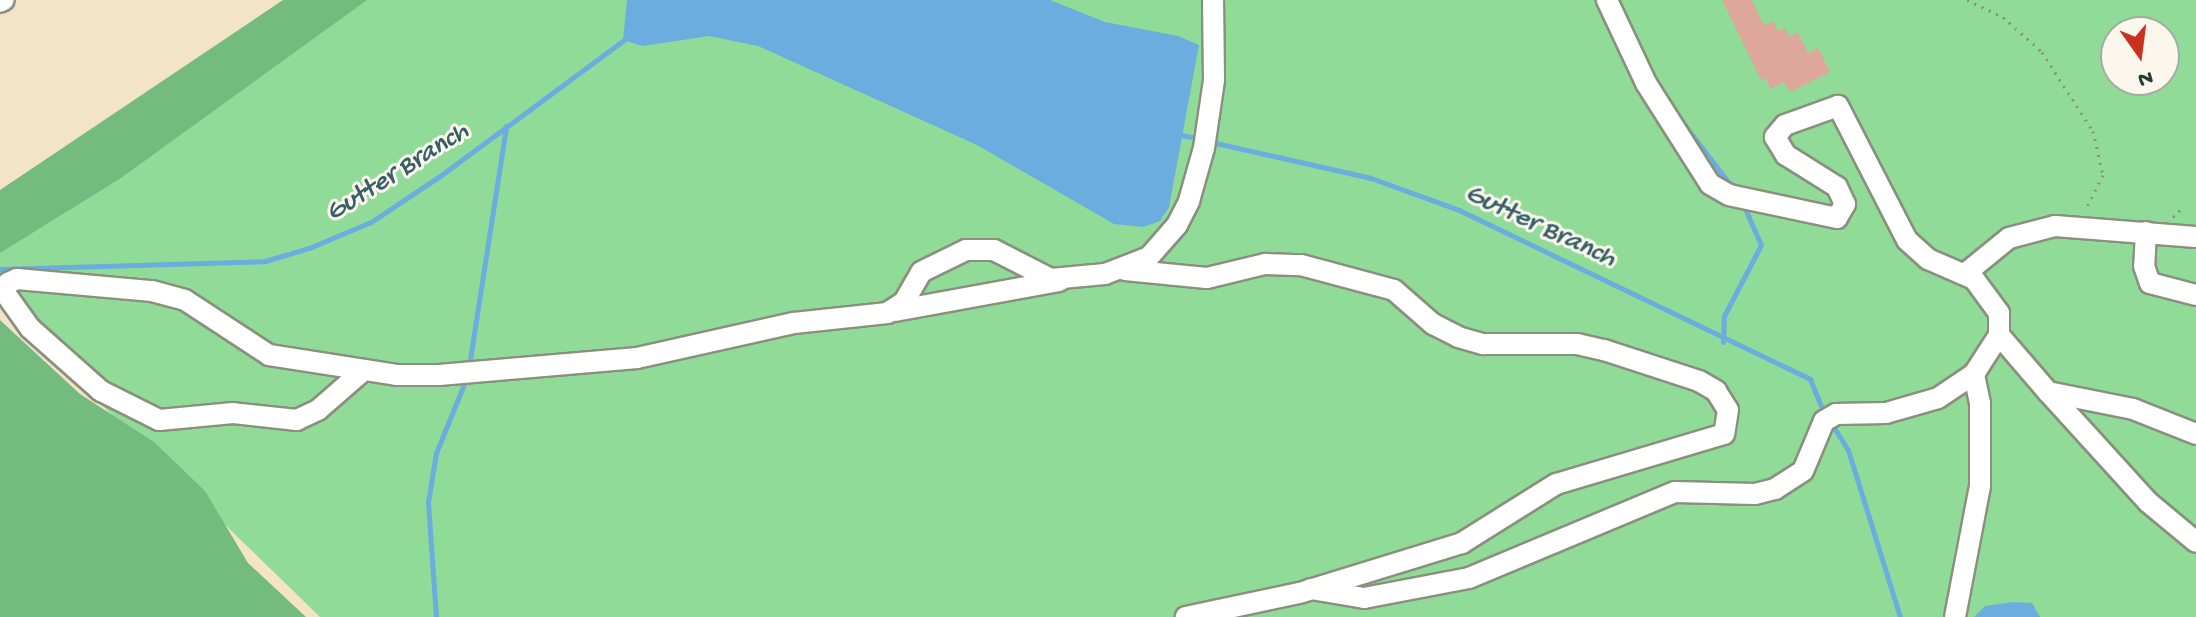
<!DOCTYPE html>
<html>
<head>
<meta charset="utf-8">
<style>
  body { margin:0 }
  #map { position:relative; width:2196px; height:617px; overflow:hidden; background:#f3e3c7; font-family:"Gochi Hand",sans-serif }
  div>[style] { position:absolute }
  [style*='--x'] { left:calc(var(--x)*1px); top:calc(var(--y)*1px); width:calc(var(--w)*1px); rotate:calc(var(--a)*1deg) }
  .green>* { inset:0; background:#90db97 }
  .forest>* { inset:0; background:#74bb80 }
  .water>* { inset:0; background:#6baddf }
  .stream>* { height:5px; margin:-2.5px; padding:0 2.5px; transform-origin:2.5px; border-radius:2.5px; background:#6baddf }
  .building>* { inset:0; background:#dda79c }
  .path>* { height:3px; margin-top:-1.5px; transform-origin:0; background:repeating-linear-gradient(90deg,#89907e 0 2px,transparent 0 8px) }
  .roads { filter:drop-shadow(2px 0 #89907e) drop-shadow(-2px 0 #89907e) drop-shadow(0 2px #89907e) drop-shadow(0 -2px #89907e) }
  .minor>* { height:20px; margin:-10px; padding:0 10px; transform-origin:10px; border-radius:10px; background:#fff }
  span { translate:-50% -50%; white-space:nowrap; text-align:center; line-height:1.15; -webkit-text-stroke:6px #fbf7ec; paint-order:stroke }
  .water-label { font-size:28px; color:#365f67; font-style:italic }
  .north { position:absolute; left:2100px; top:16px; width:80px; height:80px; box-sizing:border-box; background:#fbf7ec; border:2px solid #a3ada2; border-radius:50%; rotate:166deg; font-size:22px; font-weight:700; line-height:32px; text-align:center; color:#1f3d34 }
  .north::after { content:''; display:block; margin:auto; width:28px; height:36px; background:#c8321e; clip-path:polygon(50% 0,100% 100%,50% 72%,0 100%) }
</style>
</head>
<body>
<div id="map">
  <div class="green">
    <div style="clip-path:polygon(evenodd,322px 0,2196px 0,2196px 617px,320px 617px,0 306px,0 226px,322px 0,2116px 32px,2164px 32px,2164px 80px,2116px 80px,2116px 32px)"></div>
  </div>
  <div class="forest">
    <div style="clip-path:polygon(283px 0,367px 0,121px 178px,0 253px,0 190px)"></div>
    <div style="clip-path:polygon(0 320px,80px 394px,154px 442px,205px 491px,248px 563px,306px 617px,0 617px)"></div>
  </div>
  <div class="water">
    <div style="clip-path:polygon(627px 0,1050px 0,1105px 22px,1178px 36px,1199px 45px,1169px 207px,1160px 221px,1143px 227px,1114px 224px,977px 145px,758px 46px,709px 36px,643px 46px,623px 40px)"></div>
    <div style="clip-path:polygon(2013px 602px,2032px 603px,2040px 617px,1974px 617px,1985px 606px)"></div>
  </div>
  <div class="stream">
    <div style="--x:1680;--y:119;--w:86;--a:52.6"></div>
    <div style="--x:1180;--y:135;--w:11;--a:10"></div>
    <div style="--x:1211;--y:142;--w:164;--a:12.7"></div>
    <div style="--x:1371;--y:178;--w:94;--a:20"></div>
    <div style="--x:1459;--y:210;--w:390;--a:25.7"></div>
    <div style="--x:1810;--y:379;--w:29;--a:68"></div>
    <div style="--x:0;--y:269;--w:265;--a:-1.7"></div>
    <div style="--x:265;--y:261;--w:46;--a:-16.5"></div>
    <div style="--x:309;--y:248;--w:67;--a:-22.8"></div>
    <div style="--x:371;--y:222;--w:83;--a:-33.7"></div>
    <div style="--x:440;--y:176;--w:235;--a:-36.5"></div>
    <div style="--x:1723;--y:342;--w:26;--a:-88"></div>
    <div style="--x:1724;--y:316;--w:80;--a:-62.5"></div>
    <div style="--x:1761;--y:245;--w:45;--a:-113.7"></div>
    <div style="--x:469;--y:366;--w:243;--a:-81.2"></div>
    <div style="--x:1833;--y:426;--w:28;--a:58"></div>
    <div style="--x:1848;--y:450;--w:175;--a:72.7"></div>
    <div style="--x:436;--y:617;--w:115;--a:-94"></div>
    <div style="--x:428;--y:502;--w:50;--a:-80.7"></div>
    <div style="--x:436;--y:453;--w:80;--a:-67.9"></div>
  </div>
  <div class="building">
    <div style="clip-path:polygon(1722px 0,1752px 0,1764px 26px,1773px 21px,1778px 31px,1785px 28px,1790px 37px,1798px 32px,1808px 53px,1818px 48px,1830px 72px,1790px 92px,1784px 82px,1771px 89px,1765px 78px,1761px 80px)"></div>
  </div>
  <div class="path">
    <div style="--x:1967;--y:0;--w:40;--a:25"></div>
    <div style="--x:2003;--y:17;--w:52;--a:41.9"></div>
    <div style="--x:2042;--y:52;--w:94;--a:57.2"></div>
    <div style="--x:2093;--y:131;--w:45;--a:77.2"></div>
    <div style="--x:2103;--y:175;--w:38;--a:117"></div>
    <div style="--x:2173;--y:217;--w:16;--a:-45"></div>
  </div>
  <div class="roads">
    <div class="minor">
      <div style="--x:0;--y:2;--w:4;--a:-27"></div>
      <div style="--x:2146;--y:232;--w:34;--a:93"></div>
      <div style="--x:2144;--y:266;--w:18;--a:71"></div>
      <div style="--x:2150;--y:283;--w:48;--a:14.6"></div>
      <div style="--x:1125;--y:270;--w:82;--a:5.6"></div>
      <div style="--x:1207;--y:278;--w:60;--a:-13.6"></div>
      <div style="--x:1265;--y:264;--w:36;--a:2"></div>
      <div style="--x:1301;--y:265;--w:96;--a:15"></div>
      <div style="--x:1394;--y:290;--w:52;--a:41.1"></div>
      <div style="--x:1433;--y:324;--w:28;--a:27"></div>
      <div style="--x:1458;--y:337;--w:26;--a:16"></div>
      <div style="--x:1483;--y:344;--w:94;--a:0"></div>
      <div style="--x:1577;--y:344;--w:28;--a:13"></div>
      <div style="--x:1604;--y:350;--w:100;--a:18.1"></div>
      <div style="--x:1699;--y:381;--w:20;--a:30"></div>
      <div style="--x:1716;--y:391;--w:22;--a:58"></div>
      <div style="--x:1728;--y:410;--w:24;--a:99"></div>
      <div style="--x:1724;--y:434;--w:175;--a:163.4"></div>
      <div style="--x:1556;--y:484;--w:111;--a:147.9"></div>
      <div style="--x:1462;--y:543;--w:170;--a:162.9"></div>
      <div style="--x:1299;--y:593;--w:116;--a:168"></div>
      <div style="--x:1966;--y:273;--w:55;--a:-39.1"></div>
      <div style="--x:2009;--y:238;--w:48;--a:-14.6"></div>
      <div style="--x:2055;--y:226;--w:141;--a:4.5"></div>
      <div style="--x:894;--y:311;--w:168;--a:-10.3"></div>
      <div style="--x:1999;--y:335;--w:75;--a:49.3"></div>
      <div style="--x:2048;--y:392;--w:87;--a:11.3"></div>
      <div style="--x:2133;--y:409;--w:68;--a:21.6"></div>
      <div style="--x:364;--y:370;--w:61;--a:139"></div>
      <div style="--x:318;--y:410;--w:23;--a:155"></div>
      <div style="--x:297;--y:420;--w:64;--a:-173.8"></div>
      <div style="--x:233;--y:413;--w:74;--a:174.6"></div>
      <div style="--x:159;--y:420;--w:65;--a:-153.4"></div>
      <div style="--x:101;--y:391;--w:95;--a:-138.4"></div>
      <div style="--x:30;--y:328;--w:43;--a:-125.5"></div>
      <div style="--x:5;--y:293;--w:10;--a:-73"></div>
      <div style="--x:8;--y:283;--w:10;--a:-24"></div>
      <div style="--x:17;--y:279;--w:136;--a:5.1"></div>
      <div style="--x:152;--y:291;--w:34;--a:15"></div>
      <div style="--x:185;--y:300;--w:100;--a:33.2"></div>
      <div style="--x:269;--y:355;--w:129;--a:8.9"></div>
      <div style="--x:396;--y:375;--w:43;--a:0"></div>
      <div style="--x:439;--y:375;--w:199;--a:-4.9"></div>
      <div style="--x:637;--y:358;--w:161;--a:-12.6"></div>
      <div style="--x:794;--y:323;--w:94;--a:-6.1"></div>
      <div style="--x:887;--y:313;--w:20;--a:-33"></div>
      <div style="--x:904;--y:302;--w:34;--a:-60"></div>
      <div style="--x:921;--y:272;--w:50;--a:-26.1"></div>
      <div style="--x:966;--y:250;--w:28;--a:0"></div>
      <div style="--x:994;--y:250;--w:64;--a:27"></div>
      <div style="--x:1051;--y:279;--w:54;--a:-5.3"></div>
      <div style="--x:1105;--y:274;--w:47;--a:-21.1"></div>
      <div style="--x:1149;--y:257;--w:43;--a:-48.8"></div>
      <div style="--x:1177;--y:225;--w:27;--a:-63"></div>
      <div style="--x:1189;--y:201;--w:55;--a:-74.2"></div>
      <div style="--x:1204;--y:148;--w:69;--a:-81.6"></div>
      <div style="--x:1214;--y:80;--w:80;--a:-90.7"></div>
      <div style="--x:2048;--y:392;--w:149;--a:47.7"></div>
      <div style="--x:2148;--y:502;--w:62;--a:39.8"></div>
      <div style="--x:1311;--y:589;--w:54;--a:9.6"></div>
      <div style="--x:1364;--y:598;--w:107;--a:-10.8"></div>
      <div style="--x:1469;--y:578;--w:223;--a:-22.7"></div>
      <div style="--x:1675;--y:492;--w:80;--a:1.4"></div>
      <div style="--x:1755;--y:494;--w:21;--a:-14"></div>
      <div style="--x:1775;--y:489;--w:33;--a:-33"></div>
      <div style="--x:1803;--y:471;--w:54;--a:-67.2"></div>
      <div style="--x:1824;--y:421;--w:14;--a:-30"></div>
      <div style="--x:1836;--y:414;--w:50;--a:-1.1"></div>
      <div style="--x:1886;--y:413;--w:54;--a:-16.1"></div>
      <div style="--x:1938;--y:398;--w:43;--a:-33.7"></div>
      <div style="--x:1974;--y:374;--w:46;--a:-57.3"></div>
      <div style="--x:1999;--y:335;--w:22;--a:-90"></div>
      <div style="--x:1999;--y:313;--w:42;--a:-126.3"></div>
      <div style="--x:1974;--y:279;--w:50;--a:-156.5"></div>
      <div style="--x:1928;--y:259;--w:28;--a:-138"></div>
      <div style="--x:1907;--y:240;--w:151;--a:-117.2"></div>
      <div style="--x:1838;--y:106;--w:56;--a:160.3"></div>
      <div style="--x:1785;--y:125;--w:16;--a:130"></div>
      <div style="--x:1775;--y:137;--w:21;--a:59"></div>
      <div style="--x:1786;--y:155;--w:60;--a:32.1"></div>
      <div style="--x:1837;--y:187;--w:19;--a:65"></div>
      <div style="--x:1845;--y:204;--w:16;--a:120"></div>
      <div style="--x:1837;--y:218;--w:110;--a:-168"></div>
      <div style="--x:1729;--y:195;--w:22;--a:-150"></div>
      <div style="--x:1710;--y:184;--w:120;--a:-122.4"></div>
      <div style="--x:1646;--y:83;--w:92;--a:-115.2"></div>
      <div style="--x:1955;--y:617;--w:133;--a:-79.2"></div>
      <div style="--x:1980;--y:486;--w:83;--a:-90"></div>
      <div style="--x:1980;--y:403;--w:30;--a:-102"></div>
    </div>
  </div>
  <div class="water-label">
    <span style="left:398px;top:173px;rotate:-32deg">Gutter Branch</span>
    <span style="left:1540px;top:227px;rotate:25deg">Gutter Branch</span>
  </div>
  <div class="north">N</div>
</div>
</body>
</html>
